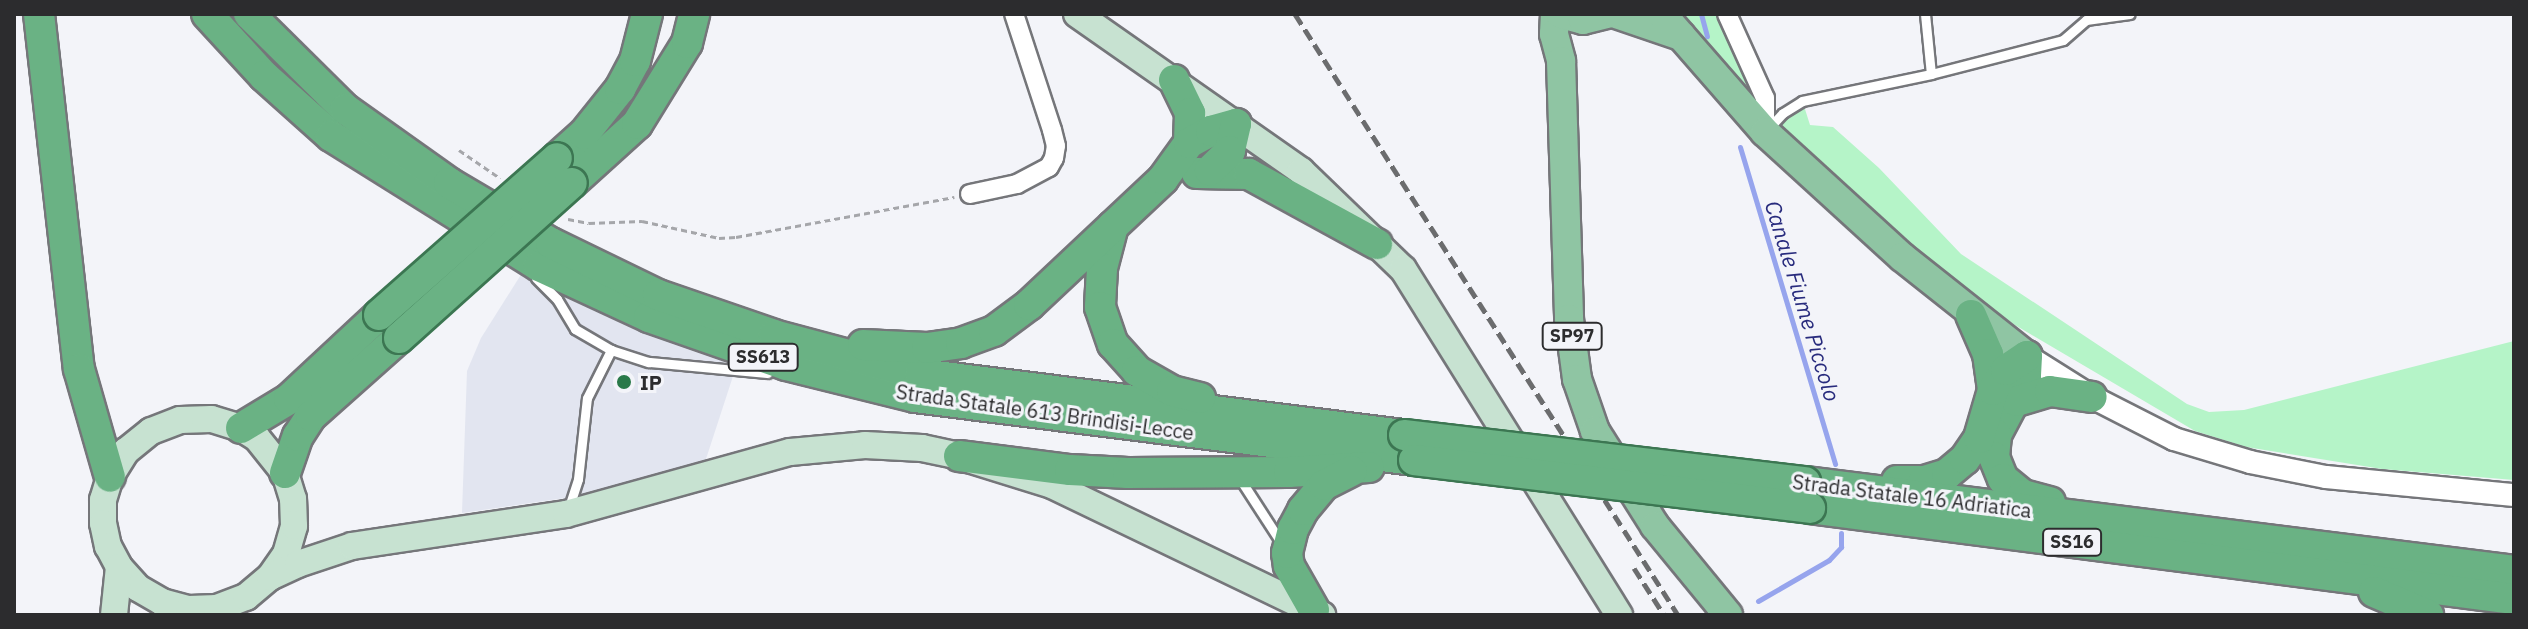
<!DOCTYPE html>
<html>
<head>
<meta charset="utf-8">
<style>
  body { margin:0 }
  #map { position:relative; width:2528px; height:629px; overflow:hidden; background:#f3f4f9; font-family:"IBM Plex Sans",sans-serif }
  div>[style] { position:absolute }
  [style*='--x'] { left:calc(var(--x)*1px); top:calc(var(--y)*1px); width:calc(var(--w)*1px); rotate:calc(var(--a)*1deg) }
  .built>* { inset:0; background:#e2e5f0 }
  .green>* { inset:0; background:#b5f4c8 }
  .stream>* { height:5px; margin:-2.5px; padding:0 2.5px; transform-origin:2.5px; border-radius:2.5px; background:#96a4ed }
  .path>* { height:3px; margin-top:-1.5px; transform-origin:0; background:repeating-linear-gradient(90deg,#a5a6aa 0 6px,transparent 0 10px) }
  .roads { filter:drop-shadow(2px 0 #75767a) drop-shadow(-2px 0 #75767a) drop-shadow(0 2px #75767a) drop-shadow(0 -2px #75767a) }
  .service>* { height:9px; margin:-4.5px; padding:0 4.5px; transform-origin:4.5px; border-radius:4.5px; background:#fff }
  .minor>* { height:18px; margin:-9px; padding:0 9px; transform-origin:9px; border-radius:9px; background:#fff }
  .tertiary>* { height:22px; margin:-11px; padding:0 11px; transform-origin:11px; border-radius:11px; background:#fff }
  .secondary>* { height:26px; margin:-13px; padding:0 13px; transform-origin:13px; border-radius:13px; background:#c7e2d1 }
  .primary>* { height:28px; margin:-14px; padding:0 14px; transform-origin:14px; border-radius:14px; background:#8fc5a3 }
  .trunk>* { height:30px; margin:-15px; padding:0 15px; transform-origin:15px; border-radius:15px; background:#6ab284 }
  .rail>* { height:5px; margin-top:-2.5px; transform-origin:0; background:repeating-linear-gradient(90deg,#6b6c6e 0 12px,transparent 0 18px) }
  .bridges { filter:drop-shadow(2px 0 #3c7652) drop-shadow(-2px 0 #3c7652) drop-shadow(0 2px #3c7652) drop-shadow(0 -2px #3c7652) }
  .trunk-bridge>* { height:30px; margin:-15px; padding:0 15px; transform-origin:15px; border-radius:15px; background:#6ab284 }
  .dots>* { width:22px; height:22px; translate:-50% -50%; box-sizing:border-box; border:4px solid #f3f4f9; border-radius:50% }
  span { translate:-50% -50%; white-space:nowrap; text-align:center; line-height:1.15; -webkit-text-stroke:6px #f3f4f9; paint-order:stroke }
  .shield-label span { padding:2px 6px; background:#f3f4f9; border:2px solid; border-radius:6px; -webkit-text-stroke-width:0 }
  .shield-label { font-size:18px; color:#2c2c2e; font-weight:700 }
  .poi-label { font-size:20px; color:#2c2c2e; font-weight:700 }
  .left { translate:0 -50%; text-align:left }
  .street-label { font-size:20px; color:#2c2c2e }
  .water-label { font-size:22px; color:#282b7d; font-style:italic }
  .frame { position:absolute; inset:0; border:16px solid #2c2c2e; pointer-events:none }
</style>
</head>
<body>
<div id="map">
  <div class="built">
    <div style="clip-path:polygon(522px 273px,736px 367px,705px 462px,606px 492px,462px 513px,467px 371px,481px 338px)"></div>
  </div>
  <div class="green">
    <div style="clip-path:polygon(1683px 14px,1723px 14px,1755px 97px,1733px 77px)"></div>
    <div style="clip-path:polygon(1804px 106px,1810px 125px,1833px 127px,1879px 168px,1961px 254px,2187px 404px,2209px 412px,2244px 410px,2514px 341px,2514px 480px,2382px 469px,2246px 447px,2195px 431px,2015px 325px,1929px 263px,1788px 140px,1780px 123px,1783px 116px)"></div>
  </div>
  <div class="stream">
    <div style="--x:1701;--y:14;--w:23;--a:75"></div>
    <div style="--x:1740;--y:147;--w:331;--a:73.3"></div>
    <div style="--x:1758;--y:601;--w:82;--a:-30"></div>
    <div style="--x:1829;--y:560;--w:18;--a:-47"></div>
    <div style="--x:1841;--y:547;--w:14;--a:-90"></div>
  </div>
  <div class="path">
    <div style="--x:459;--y:150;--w:50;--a:34.3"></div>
    <div style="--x:568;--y:219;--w:21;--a:11"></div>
    <div style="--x:589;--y:223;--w:53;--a:-2.2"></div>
    <div style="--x:642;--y:221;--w:79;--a:12.4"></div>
    <div style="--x:719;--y:238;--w:17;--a:-3"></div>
    <div style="--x:736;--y:237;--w:222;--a:-10.4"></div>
  </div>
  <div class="roads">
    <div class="service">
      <div style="--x:1925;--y:14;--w:60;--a:84.3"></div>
      <div style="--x:1767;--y:130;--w:23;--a:-47"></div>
      <div style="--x:1783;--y:113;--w:22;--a:-32"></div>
      <div style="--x:1802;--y:101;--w:132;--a:-11.8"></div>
      <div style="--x:1931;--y:74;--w:136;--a:-14.4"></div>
      <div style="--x:2063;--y:40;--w:30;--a:-41"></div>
      <div style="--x:2086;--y:20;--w:44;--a:-7.8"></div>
      <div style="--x:536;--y:278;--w:30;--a:45"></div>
      <div style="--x:557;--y:299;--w:35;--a:59"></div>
      <div style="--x:575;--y:329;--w:42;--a:30.3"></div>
      <div style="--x:611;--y:350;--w:40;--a:18"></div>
      <div style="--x:649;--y:362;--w:119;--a:5.3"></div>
      <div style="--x:1240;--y:479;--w:77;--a:57.1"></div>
      <div style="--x:569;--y:507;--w:29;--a:-72"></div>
      <div style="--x:578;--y:479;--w:81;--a:-83.7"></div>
      <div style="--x:587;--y:398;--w:54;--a:-63.4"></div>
    </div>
    <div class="minor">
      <div style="--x:1727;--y:14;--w:92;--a:65.7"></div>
      <div style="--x:1765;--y:98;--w:34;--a:90"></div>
      <div style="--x:970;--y:194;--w:48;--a:-12"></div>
      <div style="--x:1017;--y:184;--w:36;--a:-28"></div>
      <div style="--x:1049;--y:167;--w:10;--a:-61"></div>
      <div style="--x:1054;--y:158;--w:12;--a:-81"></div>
      <div style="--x:1056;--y:146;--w:16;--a:-104"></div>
      <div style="--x:1052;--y:130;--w:122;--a:-108.1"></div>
    </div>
    <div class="tertiary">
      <div style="--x:2027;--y:356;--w:77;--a:32.2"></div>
      <div style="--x:2092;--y:397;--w:92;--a:27.1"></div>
      <div style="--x:2174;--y:439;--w:79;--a:16.8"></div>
      <div style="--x:2250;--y:462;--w:77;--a:11.2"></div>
      <div style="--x:2326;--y:477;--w:189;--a:5.5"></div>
    </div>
    <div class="secondary">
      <div style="--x:1077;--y:14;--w:274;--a:35"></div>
      <div style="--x:1301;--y:171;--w:141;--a:43.9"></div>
      <div style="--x:1403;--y:269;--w:408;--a:58"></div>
      <div style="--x:270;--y:577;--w:28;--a:-55"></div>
      <div style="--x:286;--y:554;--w:29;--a:-74"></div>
      <div style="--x:294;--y:526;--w:27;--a:-92"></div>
      <div style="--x:293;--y:499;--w:27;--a:-107"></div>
      <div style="--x:285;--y:473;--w:45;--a:-128.7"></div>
      <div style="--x:257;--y:438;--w:19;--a:-148"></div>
      <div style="--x:241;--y:428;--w:31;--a:-163"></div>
      <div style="--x:211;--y:419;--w:31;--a:178"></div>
      <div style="--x:180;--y:420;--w:31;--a:159"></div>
      <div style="--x:151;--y:431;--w:32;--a:141"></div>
      <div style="--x:126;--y:451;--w:31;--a:122"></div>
      <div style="--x:110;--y:477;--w:24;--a:107"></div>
      <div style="--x:103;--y:500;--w:23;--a:90"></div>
      <div style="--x:103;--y:523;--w:24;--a:78"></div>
      <div style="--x:108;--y:546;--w:24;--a:62"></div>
      <div style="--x:119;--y:567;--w:28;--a:48"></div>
      <div style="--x:138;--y:588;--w:28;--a:30"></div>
      <div style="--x:162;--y:602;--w:28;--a:15"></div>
      <div style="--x:189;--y:609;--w:28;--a:-2"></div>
      <div style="--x:217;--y:608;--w:31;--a:-21"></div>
      <div style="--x:246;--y:597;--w:31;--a:-40"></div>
      <div style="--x:270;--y:577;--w:31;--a:-25"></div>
      <div style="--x:298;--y:564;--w:57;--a:-18.4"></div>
      <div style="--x:352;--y:546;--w:216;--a:-8.5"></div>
      <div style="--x:566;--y:514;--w:232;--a:-15.5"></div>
      <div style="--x:790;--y:452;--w:75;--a:-5.3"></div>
      <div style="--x:865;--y:445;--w:57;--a:3"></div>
      <div style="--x:922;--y:448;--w:38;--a:12"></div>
      <div style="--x:959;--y:456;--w:97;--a:17.3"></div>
      <div style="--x:1052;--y:485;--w:300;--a:25.7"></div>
      <div style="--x:114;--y:615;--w:48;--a:-84.1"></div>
    </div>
    <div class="primary">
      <div style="--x:1555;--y:14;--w:20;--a:93"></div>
      <div style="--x:1554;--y:34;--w:28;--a:75"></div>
      <div style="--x:1561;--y:61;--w:258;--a:88.2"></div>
      <div style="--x:1569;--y:319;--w:61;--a:82.4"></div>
      <div style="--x:1577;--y:379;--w:55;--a:70.9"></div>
      <div style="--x:1595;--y:431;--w:112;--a:57.7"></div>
      <div style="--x:1655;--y:526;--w:115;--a:50.6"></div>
      <div style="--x:1561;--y:14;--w:23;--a:15"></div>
      <div style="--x:1583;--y:20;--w:25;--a:-14"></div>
      <div style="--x:1616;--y:14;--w:69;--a:18.7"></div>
      <div style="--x:1662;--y:14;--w:157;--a:48.9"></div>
      <div style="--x:1765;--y:132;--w:185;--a:42.4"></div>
      <div style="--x:1902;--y:257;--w:159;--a:38.4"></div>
    </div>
    <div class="trunk">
      <div style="--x:39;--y:14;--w:357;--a:83.6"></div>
      <div style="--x:79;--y:369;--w:112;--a:74"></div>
      <div style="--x:207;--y:14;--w:84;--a:47.4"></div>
      <div style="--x:264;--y:76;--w:90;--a:41.8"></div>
      <div style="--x:331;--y:136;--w:245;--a:32"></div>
      <div style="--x:539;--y:266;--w:121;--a:24.9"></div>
      <div style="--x:649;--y:317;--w:145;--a:19.3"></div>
      <div style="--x:786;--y:365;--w:133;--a:13.9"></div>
      <div style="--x:915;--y:397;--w:503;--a:7.2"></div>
      <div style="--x:249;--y:14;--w:135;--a:44.7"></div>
      <div style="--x:345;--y:109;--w:128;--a:35.4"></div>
      <div style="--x:449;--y:183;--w:118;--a:30.5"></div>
      <div style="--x:551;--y:243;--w:119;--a:25.9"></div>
      <div style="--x:658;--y:295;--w:123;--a:19"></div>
      <div style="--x:774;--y:335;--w:151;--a:15"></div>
      <div style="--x:920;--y:374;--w:488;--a:7.2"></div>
      <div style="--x:1174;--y:80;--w:37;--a:64"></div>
      <div style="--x:1190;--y:113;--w:30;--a:92"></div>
      <div style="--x:557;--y:158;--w:36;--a:-42"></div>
      <div style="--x:584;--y:134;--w:58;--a:-51.3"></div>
      <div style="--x:620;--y:89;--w:32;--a:-62"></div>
      <div style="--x:635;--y:61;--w:49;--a:-75.7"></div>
      <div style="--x:1197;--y:173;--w:52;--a:1.1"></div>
      <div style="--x:1249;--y:174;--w:146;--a:28.7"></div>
      <div style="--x:572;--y:183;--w:88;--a:-42.2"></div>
      <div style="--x:637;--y:124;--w:95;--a:-58.3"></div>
      <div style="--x:687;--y:43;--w:30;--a:-76"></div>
      <div style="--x:1113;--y:226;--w:43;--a:104.7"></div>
      <div style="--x:1102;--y:268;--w:39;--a:93"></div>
      <div style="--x:1100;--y:307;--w:39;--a:71"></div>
      <div style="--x:1113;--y:344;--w:36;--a:48"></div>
      <div style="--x:1137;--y:371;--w:40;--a:29.7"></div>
      <div style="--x:1172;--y:391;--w:29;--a:14"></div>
      <div style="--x:1971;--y:315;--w:43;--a:66.4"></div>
      <div style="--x:1988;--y:354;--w:36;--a:82"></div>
      <div style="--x:863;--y:345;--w:64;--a:2.7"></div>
      <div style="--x:927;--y:348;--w:34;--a:-8"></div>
      <div style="--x:961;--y:343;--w:35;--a:-20"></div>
      <div style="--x:994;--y:331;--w:44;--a:-36.6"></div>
      <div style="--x:1029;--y:305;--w:184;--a:-43.2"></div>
      <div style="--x:1163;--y:179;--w:44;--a:-54.2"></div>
      <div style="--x:1189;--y:143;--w:25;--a:-29"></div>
      <div style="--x:1211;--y:131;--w:26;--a:-16"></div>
      <div style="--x:1236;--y:124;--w:28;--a:103"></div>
      <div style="--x:1230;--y:151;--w:28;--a:136"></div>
      <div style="--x:2027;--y:356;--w:22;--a:93"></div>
      <div style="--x:2026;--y:378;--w:64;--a:117.8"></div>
      <div style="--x:1996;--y:435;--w:22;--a:95"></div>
      <div style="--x:1994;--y:457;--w:24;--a:68"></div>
      <div style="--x:2003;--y:479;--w:26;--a:39"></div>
      <div style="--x:2023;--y:495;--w:28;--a:15"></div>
      <div style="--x:2017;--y:401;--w:34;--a:-17"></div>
      <div style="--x:2050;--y:391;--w:42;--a:8.1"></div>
      <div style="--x:241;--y:428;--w:56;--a:-31.1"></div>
      <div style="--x:289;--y:399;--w:123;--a:-43"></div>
      <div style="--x:959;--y:456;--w:112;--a:7.2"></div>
      <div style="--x:1070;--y:470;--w:58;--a:3"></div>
      <div style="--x:1128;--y:473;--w:161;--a:-0.4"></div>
      <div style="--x:1289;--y:472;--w:80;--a:-3.6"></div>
      <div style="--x:285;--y:473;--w:39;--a:-71"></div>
      <div style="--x:298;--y:436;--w:24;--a:-57"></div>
      <div style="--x:311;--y:416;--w:118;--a:-41.6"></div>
      <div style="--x:1897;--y:481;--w:27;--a:0"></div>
      <div style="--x:1924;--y:481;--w:24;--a:-17"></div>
      <div style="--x:1947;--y:474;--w:23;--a:-40"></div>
      <div style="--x:1965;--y:459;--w:25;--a:-56"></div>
      <div style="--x:1979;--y:438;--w:50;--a:-73.7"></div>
      <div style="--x:1993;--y:390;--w:24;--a:-57"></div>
      <div style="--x:2006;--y:370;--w:25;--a:-34"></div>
      <div style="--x:1805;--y:482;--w:715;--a:7.15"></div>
      <div style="--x:1810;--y:508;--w:710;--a:7.37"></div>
      <div style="--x:2374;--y:592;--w:59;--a:23.1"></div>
      <div style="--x:1314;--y:610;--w:51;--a:-119.6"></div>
      <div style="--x:1289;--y:566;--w:13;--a:-99"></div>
      <div style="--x:1287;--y:553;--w:25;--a:-76"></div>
      <div style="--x:1293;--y:529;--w:21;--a:-62"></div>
      <div style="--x:1303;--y:510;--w:33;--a:-50"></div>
      <div style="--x:1324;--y:485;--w:31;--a:-27"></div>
    </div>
  </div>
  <div class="rail">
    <div style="--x:1295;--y:14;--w:713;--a:57.49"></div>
    <div style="--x:1634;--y:568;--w:56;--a:57.4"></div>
  </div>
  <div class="bridges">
    <div class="trunk-bridge">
      <div style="--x:379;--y:315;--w:237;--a:-41.4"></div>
      <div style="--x:399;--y:338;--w:232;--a:-41.9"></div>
      <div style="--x:1404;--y:435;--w:404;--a:6.7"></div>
      <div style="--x:1414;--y:460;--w:399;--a:6.9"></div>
    </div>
  </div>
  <div class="dots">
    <div style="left:624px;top:382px;background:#297949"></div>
  </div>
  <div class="shield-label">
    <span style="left:1572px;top:336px">SP97</span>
    <span style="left:763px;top:357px">SS613</span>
    <span style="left:2072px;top:542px">SS16</span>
  </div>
  <div class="poi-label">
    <span class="left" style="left:640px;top:382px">IP</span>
  </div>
  <div class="street-label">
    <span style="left:1045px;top:412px;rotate:8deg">Strada Statale 613 Brindisi-Lecce</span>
    <span style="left:1912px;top:496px;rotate:7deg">Strada Statale 16 Adriatica</span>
  </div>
  <div class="water-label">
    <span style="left:1803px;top:301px;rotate:73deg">Canale Fiume Piccolo</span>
  </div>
  <div class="frame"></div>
</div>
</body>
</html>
